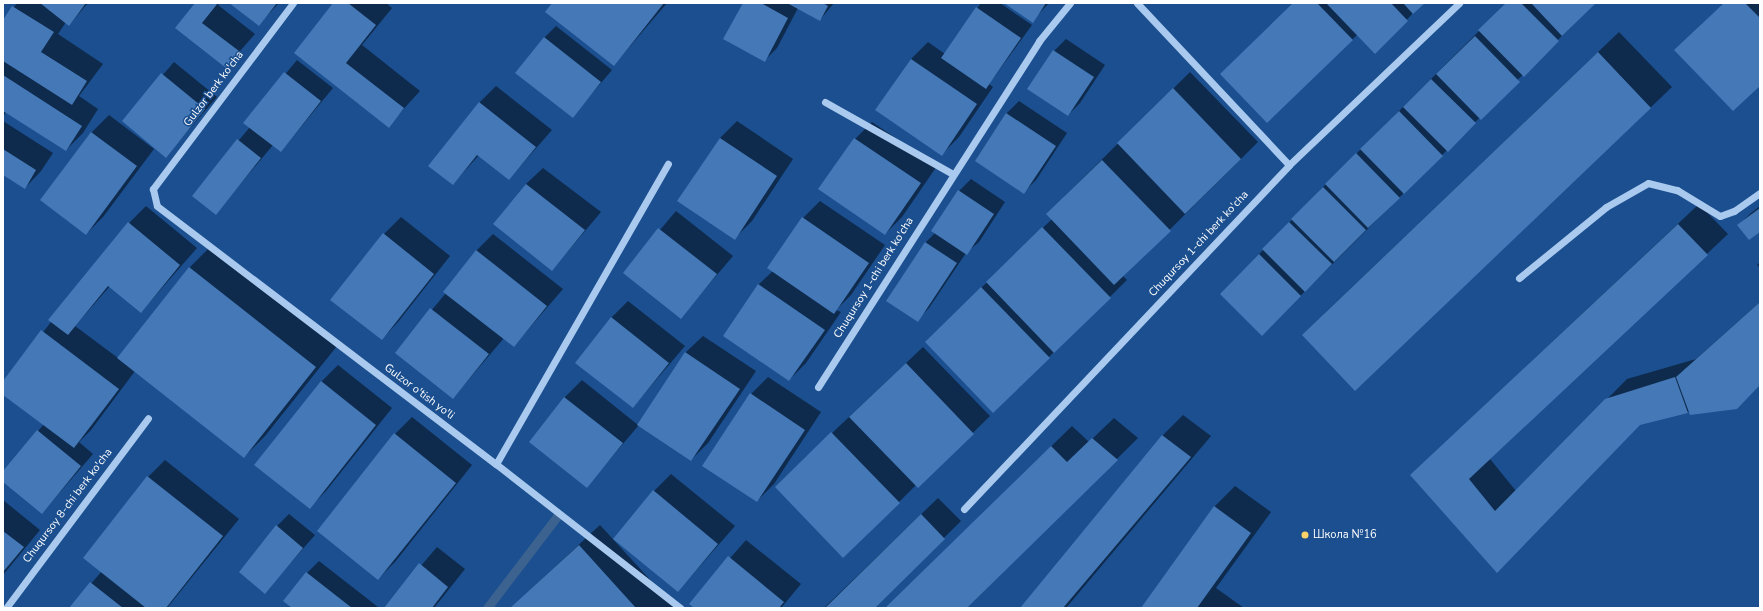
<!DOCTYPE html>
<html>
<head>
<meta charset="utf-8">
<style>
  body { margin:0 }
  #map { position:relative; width:1763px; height:611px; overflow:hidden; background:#1b4f8f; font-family:"Nunito Sans",sans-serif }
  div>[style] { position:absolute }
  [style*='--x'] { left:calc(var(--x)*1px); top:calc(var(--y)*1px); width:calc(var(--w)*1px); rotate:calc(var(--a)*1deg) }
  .shadow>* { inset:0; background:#0007 }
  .stream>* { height:9px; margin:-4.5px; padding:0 4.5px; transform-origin:4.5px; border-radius:4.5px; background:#3c6290 }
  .building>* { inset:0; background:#4478b7 }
  .minor>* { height:7px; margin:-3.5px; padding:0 3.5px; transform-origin:3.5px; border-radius:3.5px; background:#a9c9ee }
  .dots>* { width:11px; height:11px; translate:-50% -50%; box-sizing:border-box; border:2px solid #1b4f8f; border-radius:50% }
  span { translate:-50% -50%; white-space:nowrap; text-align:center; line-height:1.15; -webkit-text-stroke:3px #1b4f8f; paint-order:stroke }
  .street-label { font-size:11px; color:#fff }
  .poi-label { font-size:11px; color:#fff }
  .left { translate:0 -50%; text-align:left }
  .frame { position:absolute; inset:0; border:4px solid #fff; pointer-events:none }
</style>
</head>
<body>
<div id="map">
  <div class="shadow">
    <div style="clip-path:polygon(17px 3px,88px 3px,69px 25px,66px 22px,58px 34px,103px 64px,79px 96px,98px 109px,83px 133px,66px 150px,6px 112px,3px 117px,3px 22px)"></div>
    <div style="clip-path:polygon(197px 3px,220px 3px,218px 5px,255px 34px,226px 67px,177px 28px)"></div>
    <div style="clip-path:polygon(230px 3px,279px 3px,258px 25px)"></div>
    <div style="clip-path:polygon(334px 3px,386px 3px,392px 8px,362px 45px,420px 91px,388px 126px,295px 53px)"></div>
    <div style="clip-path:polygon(553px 3px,667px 3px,614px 65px)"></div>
    <div style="clip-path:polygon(744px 3px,834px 3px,820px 20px,798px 8px,777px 48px,765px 60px)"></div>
    <div style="clip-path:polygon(981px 3px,1000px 3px,1032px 25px,989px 84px,993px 87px,959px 137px,942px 154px,911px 59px,928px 42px,945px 54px)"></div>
    <div style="clip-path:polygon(1006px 3px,1049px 3px,1032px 21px)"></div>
    <div style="clip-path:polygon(1294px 3px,1423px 3px,1375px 52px,1358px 34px,1267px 122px)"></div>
    <div style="clip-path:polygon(1507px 3px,1595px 3px,1262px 334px,1221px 294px,1326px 184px)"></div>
    <div style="clip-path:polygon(1724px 3px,1760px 3px,1760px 84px)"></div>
    <div style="clip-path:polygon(556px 26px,612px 70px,572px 117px,544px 38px)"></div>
    <div style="clip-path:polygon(1619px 32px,1672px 87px,1355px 390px,1324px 314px)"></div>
    <div style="clip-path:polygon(1066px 39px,1105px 65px,1080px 103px,1068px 115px,1054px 51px)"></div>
    <div style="clip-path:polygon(297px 60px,333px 88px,281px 151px,273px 145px,216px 213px,193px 195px,250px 127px,245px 123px)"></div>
    <div style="clip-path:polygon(174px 62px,217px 97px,166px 156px,123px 121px)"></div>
    <div style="clip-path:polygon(1190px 72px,1258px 142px,1123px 276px,1127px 280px,1049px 357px,943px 325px,1052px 219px,1064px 197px)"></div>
    <div style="clip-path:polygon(496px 86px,552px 130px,509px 179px,479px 155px,453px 184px,479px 103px)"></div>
    <div style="clip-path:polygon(1019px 101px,1067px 133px,1036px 180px,1024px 192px,976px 160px,1007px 113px)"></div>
    <div style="clip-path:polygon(109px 115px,154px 149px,103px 217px,86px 234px,41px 200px,92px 132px)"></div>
    <div style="clip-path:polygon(3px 121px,53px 153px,41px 171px,25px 188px,3px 174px)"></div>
    <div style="clip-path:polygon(737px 121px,793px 159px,752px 221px,735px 238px,720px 138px)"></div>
    <div style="clip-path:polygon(872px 122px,937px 166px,902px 217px,885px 234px,855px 139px)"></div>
    <div style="clip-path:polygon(543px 168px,601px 212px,552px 270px,526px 184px)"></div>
    <div style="clip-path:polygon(971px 179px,1005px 202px,979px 242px,966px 253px,929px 308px,917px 320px,887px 300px,926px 242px,935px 233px,959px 191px)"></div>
    <div style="clip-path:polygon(820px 201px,885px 245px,851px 295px,836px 310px,841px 312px,806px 363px,789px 380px,758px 285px,773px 271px,803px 218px)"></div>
    <div style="clip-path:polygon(1699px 204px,1728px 234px,1490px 459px,1516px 491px,1627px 379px,1696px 359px,1760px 302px,1760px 384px,1688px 412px,1640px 424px,1497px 572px,1433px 454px)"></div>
    <div style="clip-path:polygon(146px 206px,197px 248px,141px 312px,110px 286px,75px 326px,118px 358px,190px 267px,211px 246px,337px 346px,265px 436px,244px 457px,135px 371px,91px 430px,79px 442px,93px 454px,42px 513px,3px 481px,3px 473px,44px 424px,3px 393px,3px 383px,129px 223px)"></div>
    <div style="clip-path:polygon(1760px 206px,1760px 231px,1739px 225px,1751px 213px)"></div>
    <div style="clip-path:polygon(676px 211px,733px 256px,681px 317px,624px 273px)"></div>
    <div style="clip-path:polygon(401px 217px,450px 256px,398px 322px,382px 339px,384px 234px)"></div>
    <div style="clip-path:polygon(493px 234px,563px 289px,514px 346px,504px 338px,453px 398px,396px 353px,446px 293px,476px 251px)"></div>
    <div style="clip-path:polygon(1760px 262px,1760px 268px,1757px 265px)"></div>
    <div style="clip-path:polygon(628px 301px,685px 346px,633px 407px,611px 318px)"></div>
    <div style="clip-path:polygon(703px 336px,756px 371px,708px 443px,691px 460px,639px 425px,587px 486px,530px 442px,565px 397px,582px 380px,638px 425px,686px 352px)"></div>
    <div style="clip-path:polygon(923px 347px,990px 416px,918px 487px,916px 485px,899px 502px,793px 470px)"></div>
    <div style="clip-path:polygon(338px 365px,392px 408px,326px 491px,309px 508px,321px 382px)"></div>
    <div style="clip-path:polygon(768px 377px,821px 412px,774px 484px,757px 501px,751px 394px)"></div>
    <div style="clip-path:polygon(1183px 415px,1211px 436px,1066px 608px,1021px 608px,1162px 436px)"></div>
    <div style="clip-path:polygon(412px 417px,472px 465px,395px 562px,378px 579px,395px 434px)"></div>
    <div style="clip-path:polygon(1114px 418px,1138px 438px,967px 608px,886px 608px,1072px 426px,1089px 442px)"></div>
    <div style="clip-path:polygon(165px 460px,239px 519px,167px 608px,70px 608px,102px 571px,148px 477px)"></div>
    <div style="clip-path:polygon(671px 474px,735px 526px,678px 591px,654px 491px)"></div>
    <div style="clip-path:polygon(1235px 486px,1271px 512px,1216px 588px,1244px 608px,1142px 608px,1214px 507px)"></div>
    <div style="clip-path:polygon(938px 498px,961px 521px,873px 608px,824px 608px)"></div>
    <div style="clip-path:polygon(3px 500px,40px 530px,3px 575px)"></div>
    <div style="clip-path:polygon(289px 514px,315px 535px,265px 592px,277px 526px)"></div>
    <div style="clip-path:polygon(600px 525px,676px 608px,511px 608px,529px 591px)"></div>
    <div style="clip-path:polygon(746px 540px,801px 584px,781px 608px,696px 608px,690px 604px)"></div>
    <div style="clip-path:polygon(437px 547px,465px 569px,434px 608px,385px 608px)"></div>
    <div style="clip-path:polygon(319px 561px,378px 607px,294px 608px,307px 573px)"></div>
  </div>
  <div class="stream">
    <div style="--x:487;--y:608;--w:117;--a:-52.6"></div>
  </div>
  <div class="building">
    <div style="clip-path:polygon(40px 3px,86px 3px,69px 26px)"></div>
    <div style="clip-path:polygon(195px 3px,218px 3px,202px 23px,239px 51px,226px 68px,175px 28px)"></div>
    <div style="clip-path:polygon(229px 3px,277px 3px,259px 26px)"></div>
    <div style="clip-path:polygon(333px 3px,348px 3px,376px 25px,346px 63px,404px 108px,389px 128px,294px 53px)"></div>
    <div style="clip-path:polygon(552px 3px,664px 3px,614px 66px,545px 12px)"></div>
    <div style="clip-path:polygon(743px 3px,761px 3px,788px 18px,765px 62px,723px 39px)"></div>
    <div style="clip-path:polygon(787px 3px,823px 3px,828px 6px,820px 21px)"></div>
    <div style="clip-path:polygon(1004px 3px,1046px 3px,1033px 23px)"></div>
    <div style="clip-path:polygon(1293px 3px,1317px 3px,1353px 40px,1267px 123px,1220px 74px)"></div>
    <div style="clip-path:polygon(1326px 3px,1391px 3px,1408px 21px,1375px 54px)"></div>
    <div style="clip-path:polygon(1403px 3px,1425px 3px,1413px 14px)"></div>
    <div style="clip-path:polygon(1506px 3px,1521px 3px,1559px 41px,1524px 77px,1478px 30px)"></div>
    <div style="clip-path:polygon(1531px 3px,1596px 3px,1562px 36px)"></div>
    <div style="clip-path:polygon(1724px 3px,1745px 3px,1760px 18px,1760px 86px,1733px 111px,1674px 50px)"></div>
    <div style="clip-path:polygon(12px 6px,54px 32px,41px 52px,87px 81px,72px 105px,3px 61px,3px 20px)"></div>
    <div style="clip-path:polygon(976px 7px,1021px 38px,986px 89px,941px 58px)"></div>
    <div style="clip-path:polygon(1475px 36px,1520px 82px,1481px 120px,1436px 74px)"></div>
    <div style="clip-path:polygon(544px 37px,601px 82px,573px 118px,515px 73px)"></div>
    <div style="clip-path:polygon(1053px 50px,1094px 77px,1068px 116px,1027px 89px)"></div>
    <div style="clip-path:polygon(1598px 52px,1651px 108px,1355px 391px,1302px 335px)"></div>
    <div style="clip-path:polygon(911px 59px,977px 104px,942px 156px,875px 110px)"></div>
    <div style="clip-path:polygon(284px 72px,321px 101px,281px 152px,243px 123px)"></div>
    <div style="clip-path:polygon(161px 73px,205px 109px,166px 158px,122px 121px)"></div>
    <div style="clip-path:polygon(3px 75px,82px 126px,66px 151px,3px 111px)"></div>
    <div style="clip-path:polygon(1431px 79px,1476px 123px,1448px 152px,1403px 107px)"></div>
    <div style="clip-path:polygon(1173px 88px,1241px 159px,1185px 214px,1117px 143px)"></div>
    <div style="clip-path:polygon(479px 102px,536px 147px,509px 180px,477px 155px,453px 185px,428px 166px)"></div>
    <div style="clip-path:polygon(1399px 111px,1443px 156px,1404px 194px,1360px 149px)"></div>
    <div style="clip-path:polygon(1006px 113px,1056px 146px,1024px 194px,975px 161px)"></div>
    <div style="clip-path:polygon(91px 132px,137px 166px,86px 235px,40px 200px)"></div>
    <div style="clip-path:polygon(720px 138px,777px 176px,735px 240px,677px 201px)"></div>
    <div style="clip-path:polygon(854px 138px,921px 183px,885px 235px,818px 189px)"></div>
    <div style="clip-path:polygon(237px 139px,261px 158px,216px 215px,192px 196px)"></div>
    <div style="clip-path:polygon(3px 149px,36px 170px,25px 189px,3px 175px)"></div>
    <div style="clip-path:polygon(1356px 153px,1400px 198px,1368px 228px,1325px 184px)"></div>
    <div style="clip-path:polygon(1102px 160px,1171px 231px,1114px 285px,1046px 214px)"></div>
    <div style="clip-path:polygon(526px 184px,585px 230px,552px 271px,493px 224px)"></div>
    <div style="clip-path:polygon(1323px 187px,1366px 230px,1334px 262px,1291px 219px)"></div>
    <div style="clip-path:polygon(958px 190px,994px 214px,967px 255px,931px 231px)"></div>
    <div style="clip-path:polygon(1760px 208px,1760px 232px,1749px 240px,1737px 225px)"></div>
    <div style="clip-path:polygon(802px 217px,869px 263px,834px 314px,767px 268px)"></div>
    <div style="clip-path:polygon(128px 222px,180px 265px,141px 313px,108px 286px,68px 335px,48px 320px)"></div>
    <div style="clip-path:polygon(1289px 222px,1332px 264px,1305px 292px,1262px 249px)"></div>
    <div style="clip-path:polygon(1678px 224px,1708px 255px,1469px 479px,1495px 511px,1605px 399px,1675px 377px,1688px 413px,1640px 425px,1497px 573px,1410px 475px)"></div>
    <div style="clip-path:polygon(1042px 227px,1111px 298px,1054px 353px,986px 282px)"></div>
    <div style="clip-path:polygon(658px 228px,717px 274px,681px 319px,623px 273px)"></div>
    <div style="clip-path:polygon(383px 233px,434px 274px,382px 340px,330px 300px)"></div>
    <div style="clip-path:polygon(925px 242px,957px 263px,918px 322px,886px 301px)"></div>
    <div style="clip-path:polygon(476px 250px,547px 306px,514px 347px,443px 292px)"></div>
    <div style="clip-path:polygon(1259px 254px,1301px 296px,1262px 336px,1220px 294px)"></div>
    <div style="clip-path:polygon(189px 267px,316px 367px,244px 458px,117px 358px)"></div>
    <div style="clip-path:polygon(758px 284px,825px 330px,789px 381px,723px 336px)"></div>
    <div style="clip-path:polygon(981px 287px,1050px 358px,993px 413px,925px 342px)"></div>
    <div style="clip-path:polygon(1760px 302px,1760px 385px,1737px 409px,1690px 415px,1676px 377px)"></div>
    <div style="clip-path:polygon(430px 308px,489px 354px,453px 399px,395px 353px)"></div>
    <div style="clip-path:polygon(611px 317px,669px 363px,633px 408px,575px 363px)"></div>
    <div style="clip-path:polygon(41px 330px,119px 389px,74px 448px,3px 395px,3px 381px)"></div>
    <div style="clip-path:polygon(685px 352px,740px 389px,691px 461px,637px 425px)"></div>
    <div style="clip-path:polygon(906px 363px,974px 434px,918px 488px,849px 417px)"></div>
    <div style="clip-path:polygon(321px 381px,376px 425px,310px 509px,254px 465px)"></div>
    <div style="clip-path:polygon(750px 393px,805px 430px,757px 502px,702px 466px)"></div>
    <div style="clip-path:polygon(564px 397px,623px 443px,587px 488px,529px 442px)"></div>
    <div style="clip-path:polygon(37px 430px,81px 466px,42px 514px,3px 482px,3px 471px)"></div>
    <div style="clip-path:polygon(831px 432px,900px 503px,843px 558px,775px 487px)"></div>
    <div style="clip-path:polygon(394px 433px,456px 483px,378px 580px,317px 531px)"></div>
    <div style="clip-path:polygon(1162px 435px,1191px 457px,1063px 608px,1020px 608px)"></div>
    <div style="clip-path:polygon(1092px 438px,1118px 460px,967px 608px,885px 608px,1051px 446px,1067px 462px)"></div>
    <div style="clip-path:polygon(147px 476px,223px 536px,166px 608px,146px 608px,83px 558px)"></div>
    <div style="clip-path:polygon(653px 490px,718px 544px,678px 592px,613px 539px)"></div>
    <div style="clip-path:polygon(1214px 506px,1251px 533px,1197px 608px,1141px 608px)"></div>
    <div style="clip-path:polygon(921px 514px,945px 539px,875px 608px,825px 608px)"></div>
    <div style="clip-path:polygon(276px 525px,303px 548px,265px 594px,239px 572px)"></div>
    <div style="clip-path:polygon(3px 531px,24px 547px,3px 572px)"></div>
    <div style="clip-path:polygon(579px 545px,636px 608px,510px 608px)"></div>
    <div style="clip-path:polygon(728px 556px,784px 602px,779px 608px,694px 608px,689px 604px)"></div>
    <div style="clip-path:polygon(419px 563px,448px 587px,432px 608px,384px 608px)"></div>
    <div style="clip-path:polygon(306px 572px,352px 608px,292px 608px,283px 601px)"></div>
    <div style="clip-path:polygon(90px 582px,123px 608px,69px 608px)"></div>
  </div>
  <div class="minor">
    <div style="--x:293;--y:3;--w:233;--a:127"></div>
    <div style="--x:153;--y:189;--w:17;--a:77"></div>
    <div style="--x:157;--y:206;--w:426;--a:37.3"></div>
    <div style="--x:496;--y:464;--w:234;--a:38"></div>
    <div style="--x:1137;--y:3;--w:222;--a:46.8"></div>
    <div style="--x:825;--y:102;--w:147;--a:29.4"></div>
    <div style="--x:1519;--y:278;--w:112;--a:-39.2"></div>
    <div style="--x:1606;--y:207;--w:48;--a:-29.7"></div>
    <div style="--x:1648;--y:183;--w:30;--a:14"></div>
    <div style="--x:1677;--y:190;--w:50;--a:31.2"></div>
    <div style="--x:1720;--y:216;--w:15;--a:-20"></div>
    <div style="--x:1734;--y:211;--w:32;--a:-35"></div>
    <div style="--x:818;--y:387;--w:411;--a:-57.4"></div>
    <div style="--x:1039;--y:41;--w:49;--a:-50.8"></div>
    <div style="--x:496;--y:464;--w:346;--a:-60.2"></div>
    <div style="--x:964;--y:509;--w:473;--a:-46.6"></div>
    <div style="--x:1289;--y:165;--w:235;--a:-43.6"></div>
    <div style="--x:6;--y:608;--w:237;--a:-53.2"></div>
  </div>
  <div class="dots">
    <div style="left:1305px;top:535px;background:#ffd166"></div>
  </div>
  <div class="street-label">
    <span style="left:214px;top:89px;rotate:-53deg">Gulzor berk ko'cha</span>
    <span style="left:1199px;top:244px;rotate:-47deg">Chuqursoy 1-chi berk ko'cha</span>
    <span style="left:874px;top:278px;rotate:-58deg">Chuqursoy 1-chi berk ko'cha</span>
    <span style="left:419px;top:392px;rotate:37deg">Gulzor o'tish yo'li</span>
    <span style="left:68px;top:506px;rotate:-53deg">Chuqursoy 8-chi berk ko'cha</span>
  </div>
  <div class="poi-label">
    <span class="left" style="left:1313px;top:535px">Школа №16</span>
  </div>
  <div class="frame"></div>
</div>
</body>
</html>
